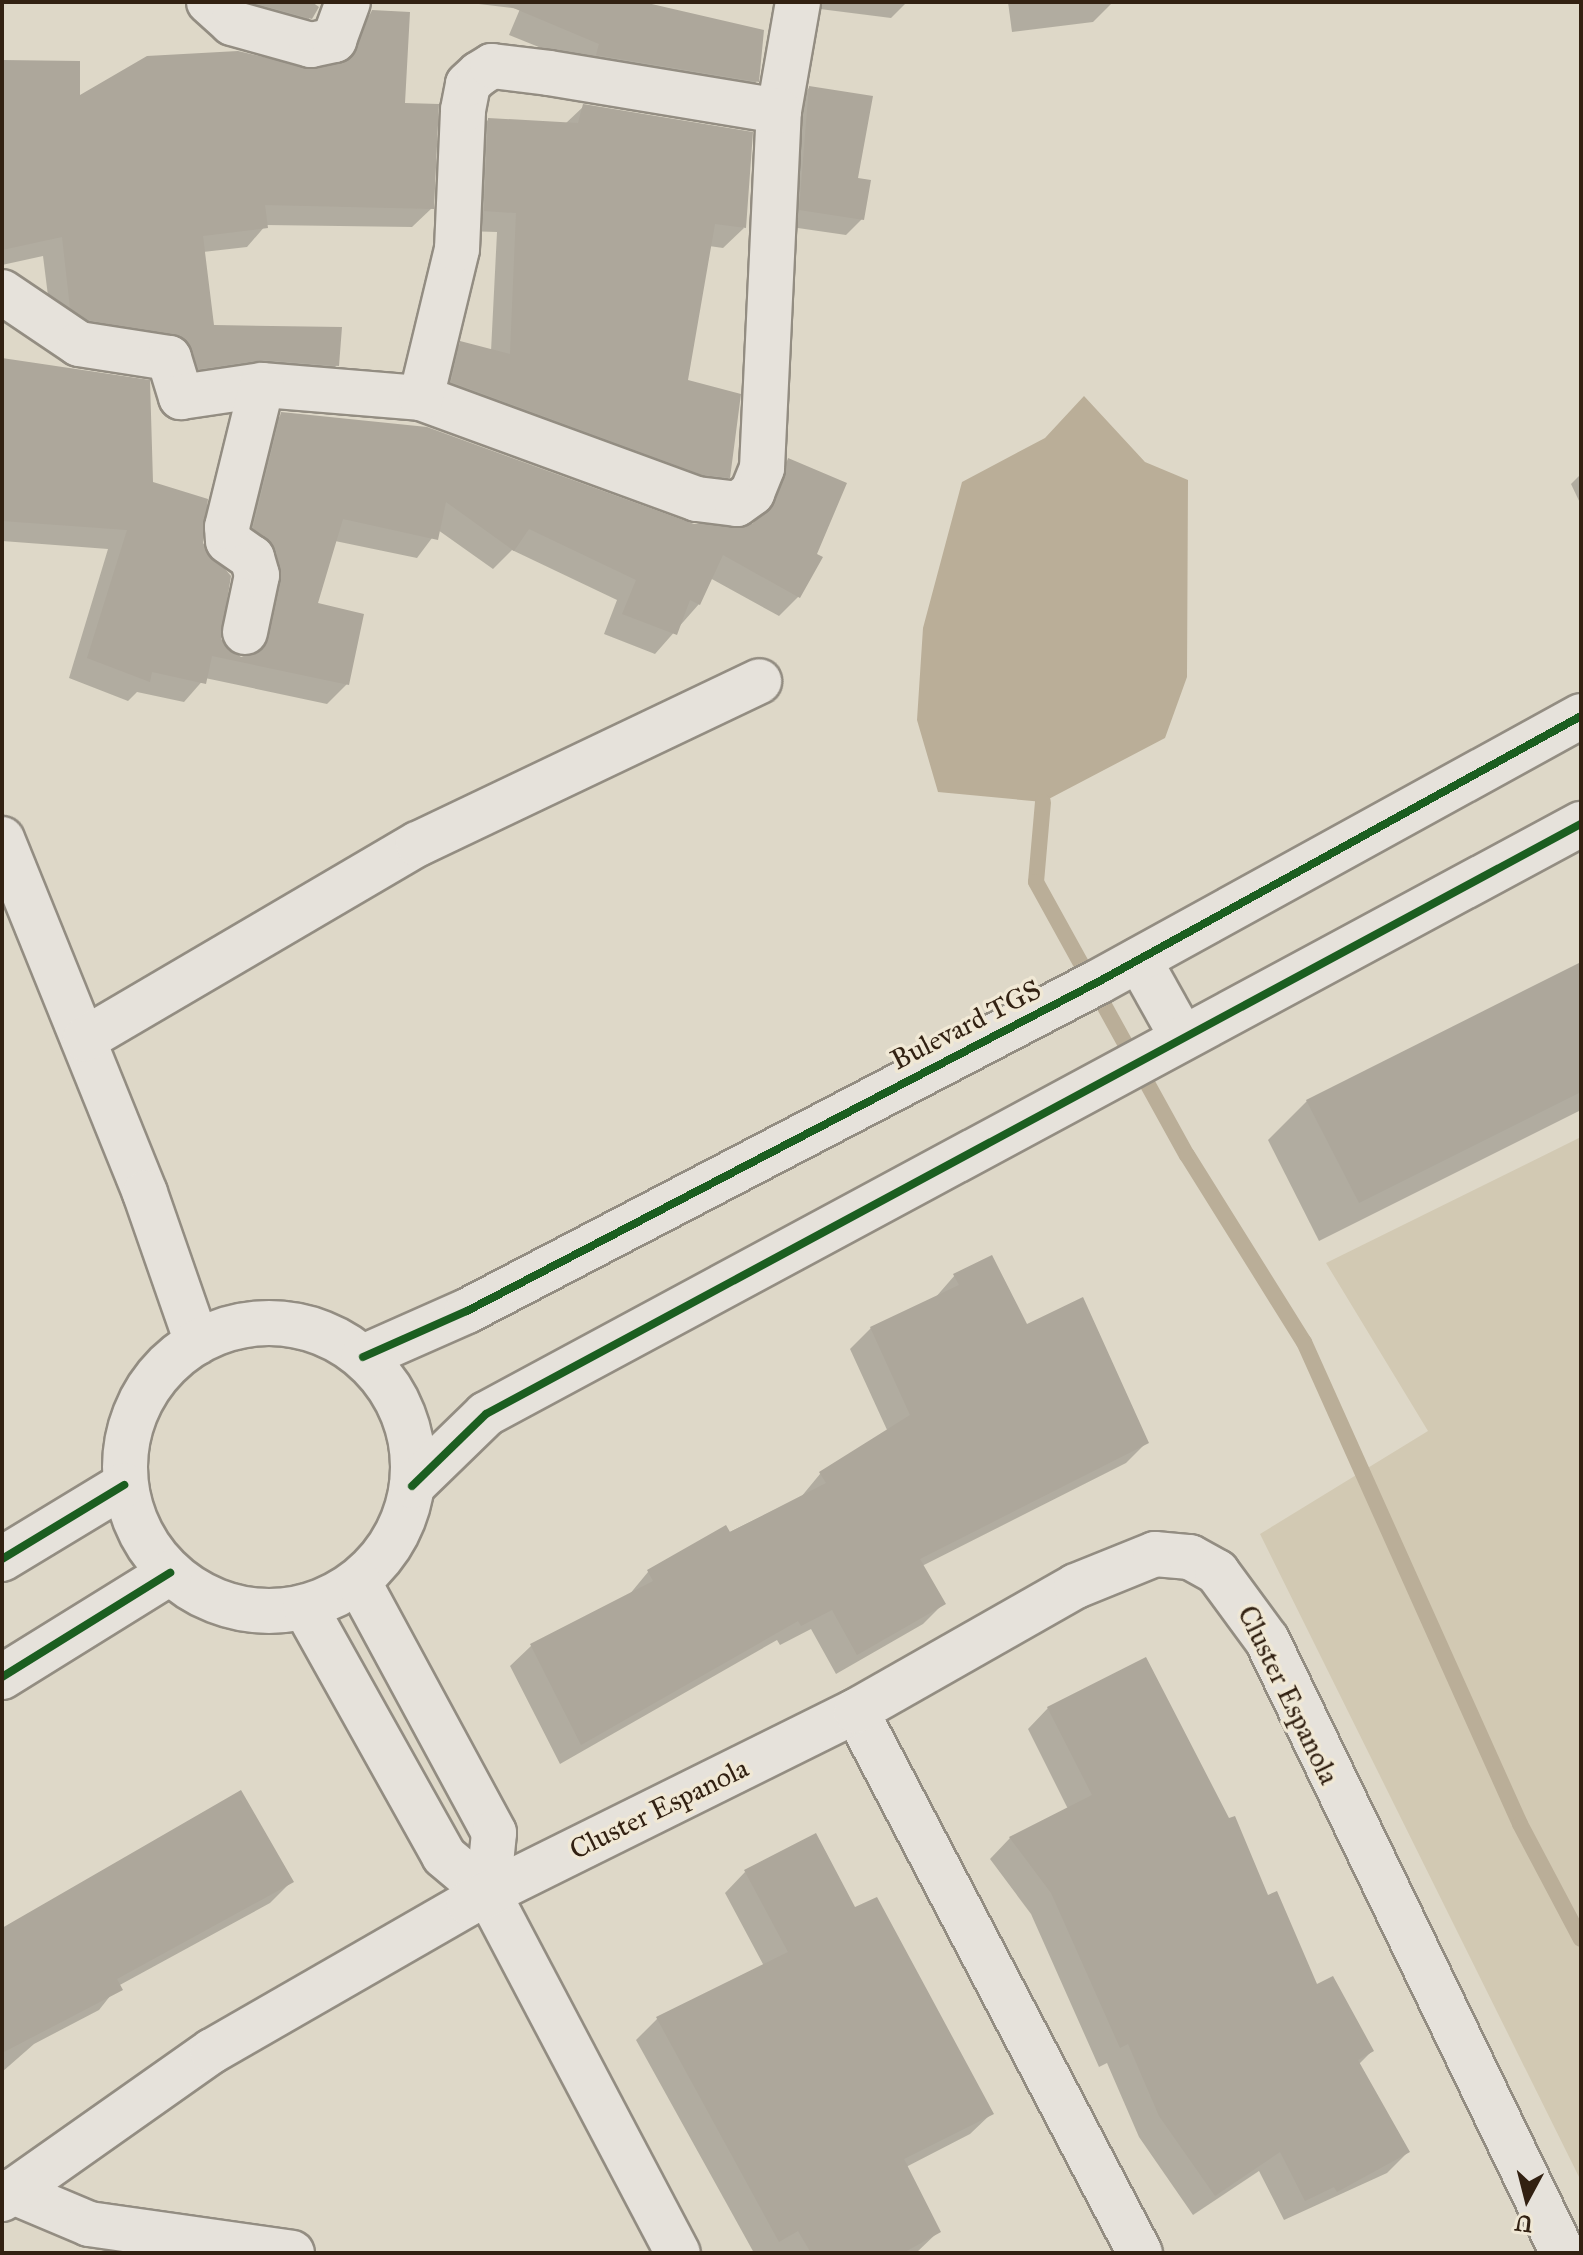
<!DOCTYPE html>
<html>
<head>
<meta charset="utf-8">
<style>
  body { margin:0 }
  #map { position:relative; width:1583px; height:2255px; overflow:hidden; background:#ded8c8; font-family:"IM FELL Great Primer",serif }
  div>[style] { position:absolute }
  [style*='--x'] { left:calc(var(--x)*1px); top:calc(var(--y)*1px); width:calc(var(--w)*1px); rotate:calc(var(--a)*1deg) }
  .green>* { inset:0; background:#d2c9b3 }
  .water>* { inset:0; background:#baae98 }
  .shadow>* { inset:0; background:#0003 }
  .stream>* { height:16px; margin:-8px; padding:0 8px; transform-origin:8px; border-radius:8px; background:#baae98 }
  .building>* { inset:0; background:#ada79b }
  .roads { filter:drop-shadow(2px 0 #938d82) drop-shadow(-2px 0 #938d82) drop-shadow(0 2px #938d82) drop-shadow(0 -2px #938d82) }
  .minor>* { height:44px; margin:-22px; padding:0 22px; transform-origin:22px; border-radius:22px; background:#e6e2db }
  .minor>.ring { margin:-22px; padding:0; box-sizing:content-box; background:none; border:44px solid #e6e2db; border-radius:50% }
  .cycleway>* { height:8px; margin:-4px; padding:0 4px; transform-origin:4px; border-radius:4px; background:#1b5e20 }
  span { translate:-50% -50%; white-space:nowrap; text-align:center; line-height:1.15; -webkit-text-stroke:7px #f0e8d5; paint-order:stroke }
  .street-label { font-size:28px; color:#322112 }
  .frame { position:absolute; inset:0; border:4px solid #322112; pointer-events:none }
  .north { position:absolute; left:1487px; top:2159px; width:80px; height:80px; -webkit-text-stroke:6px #f0e8d5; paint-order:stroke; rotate:187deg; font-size:22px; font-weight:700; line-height:32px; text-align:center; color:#322112 }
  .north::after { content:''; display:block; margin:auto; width:28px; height:36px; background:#322112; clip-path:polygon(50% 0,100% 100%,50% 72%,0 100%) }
</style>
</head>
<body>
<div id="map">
  <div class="green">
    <div style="clip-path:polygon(1581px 1137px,1581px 2181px,1260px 1534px,1428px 1431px,1326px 1263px)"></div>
  </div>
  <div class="water">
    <div style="clip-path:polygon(1084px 396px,1145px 462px,1188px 480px,1187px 677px,1165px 738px,1043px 802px,938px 792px,917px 720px,923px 628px,962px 482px,1045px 438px)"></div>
  </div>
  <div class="shadow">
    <div style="clip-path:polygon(239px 2px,310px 2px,308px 9px,317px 9px,294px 37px)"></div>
    <div style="clip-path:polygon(462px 2px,641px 2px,757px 81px,737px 101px,581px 64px,509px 35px,520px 9px)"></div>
    <div style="clip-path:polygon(813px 2px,907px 2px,891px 18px,812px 8px)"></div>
    <div style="clip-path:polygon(1008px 2px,1113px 2px,1093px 22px,1012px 32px)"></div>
    <div style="clip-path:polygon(372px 12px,432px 208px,412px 227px,266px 225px,247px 247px,203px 252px,213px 327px,337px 365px,318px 385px,179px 388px,52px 328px,43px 256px,2px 265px,2px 62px,78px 99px,316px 72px,339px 63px,353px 32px)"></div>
    <div style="clip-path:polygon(809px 88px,856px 179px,862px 219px,846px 235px,784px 226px,793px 105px)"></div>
    <div style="clip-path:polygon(584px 106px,744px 228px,723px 248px,709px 246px,686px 381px,730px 476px,709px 497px,431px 403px,440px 364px,461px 344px,491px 351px,497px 232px,464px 231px,468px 140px,488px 120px,565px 124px)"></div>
    <div style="clip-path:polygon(2px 362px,151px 484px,201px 544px,219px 640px,240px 659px,249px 656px,262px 601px,234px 548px,262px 434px,282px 414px,694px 526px,753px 526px,768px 480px,788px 460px,799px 596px,779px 616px,710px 578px,699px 604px,655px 654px,604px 634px,617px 600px,512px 550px,493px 569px,438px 530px,417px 558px,335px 541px,316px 605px,347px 684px,327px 704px,205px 678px,184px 702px,137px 692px,128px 701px,69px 678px,108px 549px,2px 541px)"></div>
    <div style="clip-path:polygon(1581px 474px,1581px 505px,1571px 484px)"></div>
    <div style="clip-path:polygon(1581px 965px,1581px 1110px,1319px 1241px,1268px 1140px,1307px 1101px)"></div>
    <div style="clip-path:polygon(955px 1275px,1026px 1327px,1147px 1442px,1126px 1463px,922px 1566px,943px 1604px,923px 1624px,836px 1674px,811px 1629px,780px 1645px,777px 1640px,560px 1764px,510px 1666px,531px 1646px,629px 1595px,648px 1572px,801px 1497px,820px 1474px,888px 1432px,850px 1349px,871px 1328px,935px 1298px)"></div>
    <div style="clip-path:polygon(1048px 1708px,1267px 1897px,1316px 1987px,1372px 2051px,1359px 2064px,1408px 2152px,1387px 2173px,1284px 2220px,1259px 2171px,1193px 2215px,1139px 2137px,1107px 2063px,1099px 2067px,1031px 1914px,990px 1859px,1010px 1838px,1068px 1809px,1028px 1729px)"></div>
    <div style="clip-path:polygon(745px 1872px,854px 1910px,991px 2114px,970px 2134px,906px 2167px,939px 2231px,916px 2253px,754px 2253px,636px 2040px,657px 2019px,764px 1966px,725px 1893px)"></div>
    <div style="clip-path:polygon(291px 1882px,270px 1903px,118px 1986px,99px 2010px,34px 2044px,2px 2072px,2px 1936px)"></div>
  </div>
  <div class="stream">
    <div style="--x:1043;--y:802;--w:80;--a:95"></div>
    <div style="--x:1036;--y:882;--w:312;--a:61.1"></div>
    <div style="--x:1187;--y:1155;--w:221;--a:58"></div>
    <div style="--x:1304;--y:1342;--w:528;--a:65.86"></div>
    <div style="--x:1520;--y:1824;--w:130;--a:62.1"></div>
  </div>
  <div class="building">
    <div style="clip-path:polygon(312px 2px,319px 7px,312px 19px,253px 3px)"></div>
    <div style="clip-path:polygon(499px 2px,643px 2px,764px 30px,759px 82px,596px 55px,599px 44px)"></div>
    <div style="clip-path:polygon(372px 10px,410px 12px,405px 103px,439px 104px,434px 209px,265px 205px,268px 228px,203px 236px,214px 325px,342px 327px,339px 366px,264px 360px,199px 369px,185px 339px,88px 320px,70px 308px,62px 237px,2px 250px,2px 60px,80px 61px,80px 95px,147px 56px,238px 51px,316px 69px,351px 58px)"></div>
    <div style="clip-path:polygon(809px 86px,873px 96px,858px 178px,871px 180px,864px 220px,799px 210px)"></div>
    <div style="clip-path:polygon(583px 104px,753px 132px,746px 228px,715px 224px,688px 380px,741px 394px,730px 478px,703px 475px,451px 382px,460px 341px,510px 354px,516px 213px,484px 211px,488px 118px,578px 123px)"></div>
    <div style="clip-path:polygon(2px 358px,150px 380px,153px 482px,208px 499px,203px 543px,231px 576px,221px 639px,241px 657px,264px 648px,281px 580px,276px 550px,253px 528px,281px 412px,427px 427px,694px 524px,752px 524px,775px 502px,788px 458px,847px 483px,817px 554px,823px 557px,800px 598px,723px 555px,700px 605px,690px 600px,677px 635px,622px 614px,636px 580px,529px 529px,514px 551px,446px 502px,438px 540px,343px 519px,318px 603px,364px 614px,349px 685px,212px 656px,206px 684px,152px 672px,150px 682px,87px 658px,127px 530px,2px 521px)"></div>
    <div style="clip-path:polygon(1581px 962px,1581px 1092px,1359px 1203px,1306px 1100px)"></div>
    <div style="clip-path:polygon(992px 1255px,1027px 1324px,1083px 1297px,1149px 1443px,920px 1559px,946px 1604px,857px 1655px,832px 1610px,801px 1626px,798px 1621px,581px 1745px,530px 1644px,653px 1581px,647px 1570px,726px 1525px,730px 1532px,826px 1483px,819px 1472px,910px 1415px,870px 1327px,959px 1285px,953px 1274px)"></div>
    <div style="clip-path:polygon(1146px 1657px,1229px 1818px,1235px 1816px,1268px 1895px,1277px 1891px,1317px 1984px,1333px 1976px,1374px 2051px,1358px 2060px,1410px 2152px,1337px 2192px,1334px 2187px,1305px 2201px,1280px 2152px,1215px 2196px,1159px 2116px,1128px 2044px,1120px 2048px,1051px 1893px,1009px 1837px,1092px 1795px,1047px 1707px)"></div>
    <div style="clip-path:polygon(241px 1790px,294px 1882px,117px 1979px,123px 1990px,2px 2053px,2px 1928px)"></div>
    <div style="clip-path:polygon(816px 1833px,855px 1907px,877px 1897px,994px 2114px,904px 2159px,941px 2232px,903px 2253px,811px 2253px,798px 2231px,779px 2242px,656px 2017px,788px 1952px,744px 1870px)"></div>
  </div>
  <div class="roads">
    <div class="minor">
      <div style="--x:209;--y:2;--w:31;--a:42"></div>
      <div style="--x:232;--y:23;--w:82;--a:15.6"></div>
      <div style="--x:311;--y:45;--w:24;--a:-12"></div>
      <div style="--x:334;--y:40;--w:40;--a:-69.8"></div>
      <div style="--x:2;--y:292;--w:93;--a:34"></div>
      <div style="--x:79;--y:344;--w:91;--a:8.8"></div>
      <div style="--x:169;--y:358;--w:41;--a:72.9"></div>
      <div style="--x:181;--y:397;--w:82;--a:-8.4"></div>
      <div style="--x:262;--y:385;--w:160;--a:4.7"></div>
      <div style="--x:421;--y:398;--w:294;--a:20.1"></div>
      <div style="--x:697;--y:499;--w:40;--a:7.1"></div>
      <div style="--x:737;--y:504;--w:19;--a:-36"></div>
      <div style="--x:752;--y:493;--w:27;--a:-68"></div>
      <div style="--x:762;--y:468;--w:357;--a:-87.3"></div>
      <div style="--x:779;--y:111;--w:111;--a:-80.1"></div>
      <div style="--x:421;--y:398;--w:153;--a:-76.4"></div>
      <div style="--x:457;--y:249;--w:139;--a:-87.5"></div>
      <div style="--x:463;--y:110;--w:26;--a:-79"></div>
      <div style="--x:468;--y:84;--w:15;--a:-42"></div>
      <div style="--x:479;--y:74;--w:15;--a:-32"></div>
      <div style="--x:492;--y:66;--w:57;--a:7"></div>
      <div style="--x:549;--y:73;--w:233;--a:9.4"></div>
      <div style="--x:245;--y:632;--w:58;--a:-78.1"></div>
      <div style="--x:257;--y:575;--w:18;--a:-106"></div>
      <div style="--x:252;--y:558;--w:29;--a:-145"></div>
      <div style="--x:228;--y:541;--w:14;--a:-94"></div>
      <div style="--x:227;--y:527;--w:146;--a:-76.2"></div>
      <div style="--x:2;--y:839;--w:382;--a:68"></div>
      <div style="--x:145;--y:1193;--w:158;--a:70.8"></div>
      <div style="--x:1139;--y:960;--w:86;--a:60.8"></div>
      <div style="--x:85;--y:1039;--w:386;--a:-30.4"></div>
      <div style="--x:418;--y:844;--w:378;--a:-25.5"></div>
      <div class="ring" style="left:125px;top:1323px;width:244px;height:244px"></div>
      <div style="--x:363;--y:1357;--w:114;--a:-23.9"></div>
      <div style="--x:467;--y:1311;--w:712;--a:-27.54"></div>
      <div style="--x:1098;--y:982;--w:551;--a:-28.84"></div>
      <div style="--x:412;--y:1486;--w:103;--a:-44.2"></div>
      <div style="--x:486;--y:1414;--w:1244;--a:-28.32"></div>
      <div style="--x:2;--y:1559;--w:143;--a:-31.2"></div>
      <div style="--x:358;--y:1581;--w:286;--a:61.6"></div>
      <div style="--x:494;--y:1833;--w:60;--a:95.7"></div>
      <div style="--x:305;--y:1607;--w:285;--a:60.8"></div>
      <div style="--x:444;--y:1856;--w:57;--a:40.1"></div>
      <div style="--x:488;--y:1893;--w:407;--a:62.2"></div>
      <div style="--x:2;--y:1677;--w:198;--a:-31.8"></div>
      <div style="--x:856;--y:1711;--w:612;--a:62.35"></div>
      <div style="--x:11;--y:2191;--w:85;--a:22.9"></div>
      <div style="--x:89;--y:2224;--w:205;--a:8.1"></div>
      <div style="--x:2;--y:2199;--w:257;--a:-35.2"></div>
      <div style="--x:212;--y:2051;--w:297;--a:-29.9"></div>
      <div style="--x:469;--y:1903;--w:432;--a:-26.4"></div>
      <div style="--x:856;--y:1711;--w:253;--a:-29.6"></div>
      <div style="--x:1076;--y:1586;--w:85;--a:-22.1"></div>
      <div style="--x:1155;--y:1554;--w:35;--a:5"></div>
      <div style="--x:1190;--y:1557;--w:31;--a:29"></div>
      <div style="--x:1217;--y:1572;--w:84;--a:53.7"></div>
      <div style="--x:1267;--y:1640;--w:681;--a:64.23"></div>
    </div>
  </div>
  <div class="cycleway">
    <div style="--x:363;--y:1357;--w:114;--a:-23.9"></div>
    <div style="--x:467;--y:1311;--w:712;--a:-27.54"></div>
    <div style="--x:1098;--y:982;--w:551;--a:-28.84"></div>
    <div style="--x:412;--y:1486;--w:103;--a:-44.2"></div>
    <div style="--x:486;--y:1414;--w:1244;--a:-28.32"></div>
    <div style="--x:2;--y:1559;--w:143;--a:-31.2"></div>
    <div style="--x:2;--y:1677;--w:198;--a:-31.8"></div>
  </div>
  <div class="street-label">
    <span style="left:966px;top:1025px;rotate:-27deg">Bulevard TGS</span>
    <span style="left:1288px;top:1695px;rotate:64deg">Cluster Espanola</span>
    <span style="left:659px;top:1809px;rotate:-26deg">Cluster Espanola</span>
  </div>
  <div class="frame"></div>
  <div class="north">U</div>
</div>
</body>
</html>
